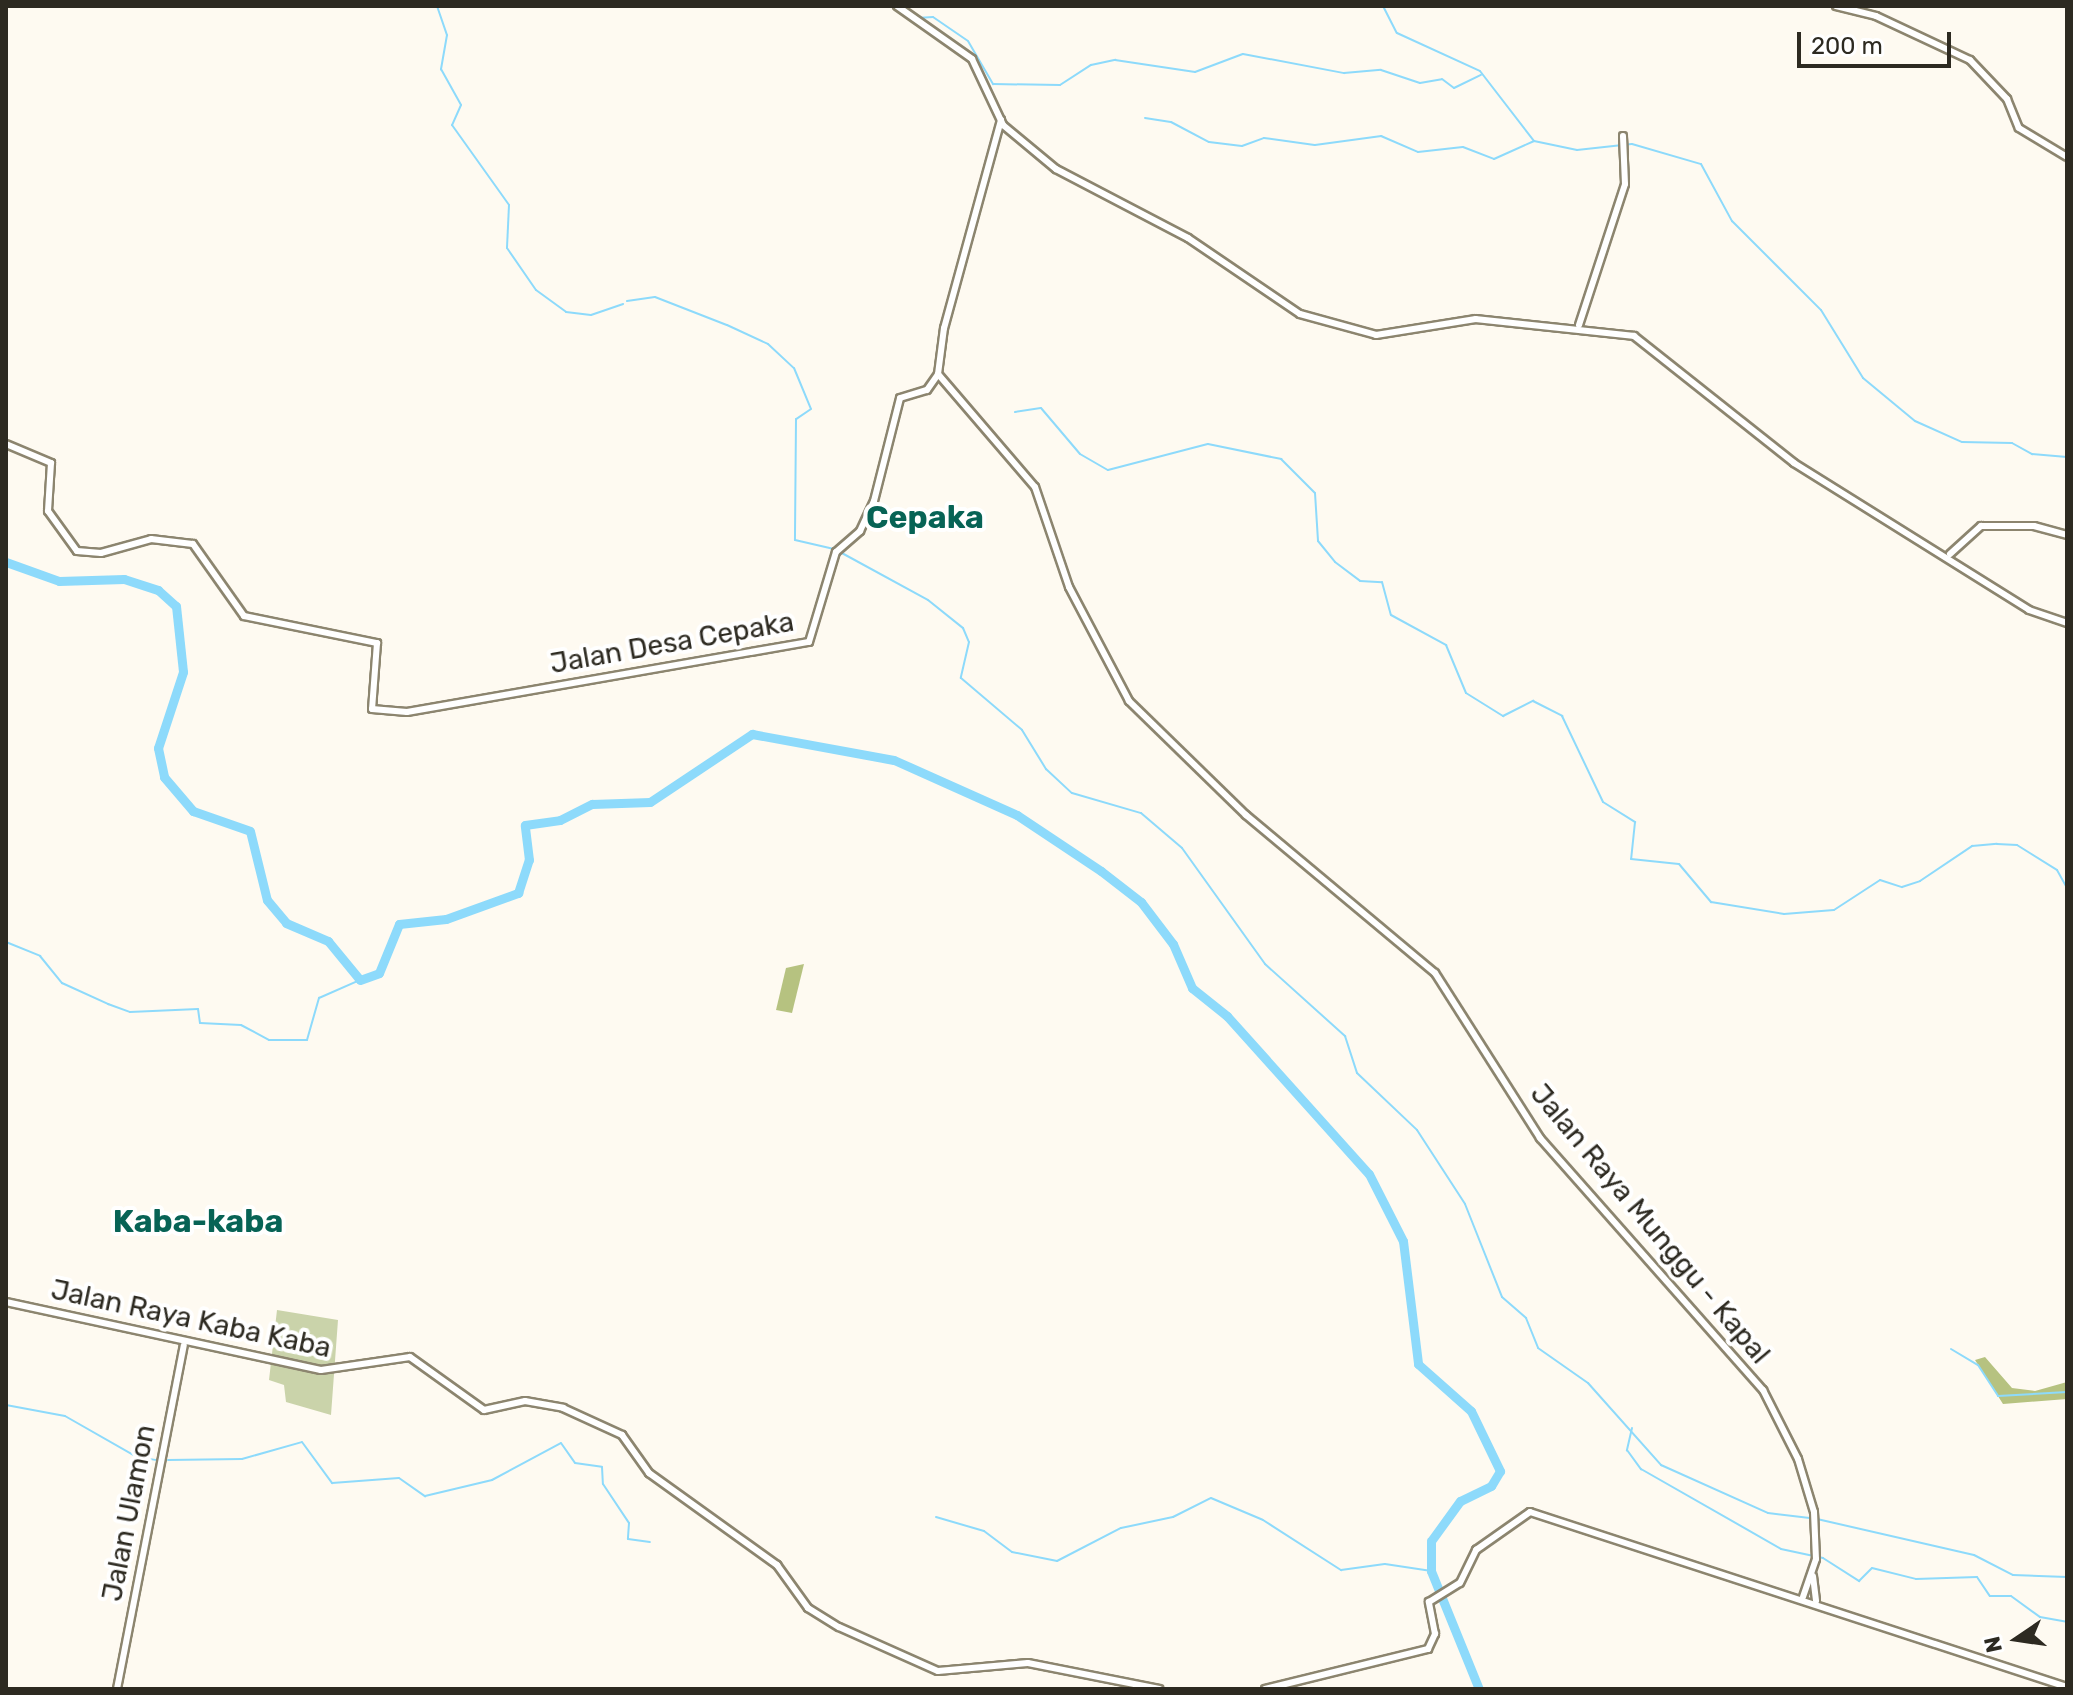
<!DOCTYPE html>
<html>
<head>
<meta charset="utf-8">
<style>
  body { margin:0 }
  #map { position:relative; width:2073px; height:1695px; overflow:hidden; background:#fefaf1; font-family:Rubik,sans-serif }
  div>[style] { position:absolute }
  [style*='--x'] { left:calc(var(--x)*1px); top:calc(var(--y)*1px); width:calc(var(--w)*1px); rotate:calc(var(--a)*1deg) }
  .green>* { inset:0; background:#cad3aa }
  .forest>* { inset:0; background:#b6c280 }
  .stream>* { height:2px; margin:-1px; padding:0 1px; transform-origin:1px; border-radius:1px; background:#8ddafb }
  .river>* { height:9px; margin:-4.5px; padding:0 4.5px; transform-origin:4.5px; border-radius:4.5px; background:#8ddafb }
  .roads { filter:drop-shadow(2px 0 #8c856f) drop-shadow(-2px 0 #8c856f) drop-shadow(0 2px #8c856f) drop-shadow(0 -2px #8c856f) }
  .tertiary>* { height:6px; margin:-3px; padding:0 3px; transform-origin:3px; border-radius:3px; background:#fff }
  span { translate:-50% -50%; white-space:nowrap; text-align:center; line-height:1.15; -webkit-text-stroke:8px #fff; paint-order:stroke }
  .street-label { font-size:28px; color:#2d2a21 }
  .quarter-label { font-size:32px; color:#076355; font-weight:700 }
  .frame { position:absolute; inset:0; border:8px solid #2d2a21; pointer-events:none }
  .north { position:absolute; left:1977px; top:1599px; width:80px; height:80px; -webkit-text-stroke:6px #fff; paint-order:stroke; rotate:257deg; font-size:22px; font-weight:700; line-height:32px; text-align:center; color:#2d2a21 }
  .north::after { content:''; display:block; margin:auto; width:28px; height:36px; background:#2d2a21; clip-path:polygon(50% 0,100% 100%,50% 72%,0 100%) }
  .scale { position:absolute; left:1797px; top:32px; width:154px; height:36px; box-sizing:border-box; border:4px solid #2d2a21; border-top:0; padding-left:10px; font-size:24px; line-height:28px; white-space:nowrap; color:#2d2a21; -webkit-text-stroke:6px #fff; paint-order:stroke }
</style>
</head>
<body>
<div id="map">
  <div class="green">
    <div style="clip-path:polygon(277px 1310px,338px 1320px,331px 1415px,286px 1402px,284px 1385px,269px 1380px)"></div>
  </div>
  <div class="forest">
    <div style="clip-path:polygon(804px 964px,792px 1013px,776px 1010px,786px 968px)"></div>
    <div style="clip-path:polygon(1985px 1357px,2012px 1388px,2035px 1391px,2067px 1382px,2067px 1399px,2003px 1404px,1975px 1360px)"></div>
  </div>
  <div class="stream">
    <div style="--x:437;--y:6;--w:31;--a:71"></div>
    <div style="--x:447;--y:35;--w:35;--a:100"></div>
    <div style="--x:441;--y:69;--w:41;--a:60.9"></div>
    <div style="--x:461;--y:105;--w:22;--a:114"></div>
    <div style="--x:452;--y:125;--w:98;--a:54.5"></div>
    <div style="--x:509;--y:205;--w:43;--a:92.7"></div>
    <div style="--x:507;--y:248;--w:51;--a:55.4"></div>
    <div style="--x:536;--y:290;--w:37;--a:36"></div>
    <div style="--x:566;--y:312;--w:25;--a:7"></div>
    <div style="--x:591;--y:315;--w:34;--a:-19"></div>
    <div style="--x:1383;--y:6;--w:30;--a:63"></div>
    <div style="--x:1397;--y:33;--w:91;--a:24.6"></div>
    <div style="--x:1480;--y:71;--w:88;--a:52.4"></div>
    <div style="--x:1534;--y:141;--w:44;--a:11.8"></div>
    <div style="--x:1577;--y:150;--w:55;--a:-6.2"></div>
    <div style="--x:1632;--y:144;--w:72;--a:16.2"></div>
    <div style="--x:1701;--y:164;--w:65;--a:61.5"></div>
    <div style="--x:1732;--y:221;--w:126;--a:45"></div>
    <div style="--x:1821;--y:310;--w:80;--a:58.3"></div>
    <div style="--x:1863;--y:378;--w:67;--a:39.6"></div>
    <div style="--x:1915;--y:421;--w:51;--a:24.1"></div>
    <div style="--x:1962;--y:442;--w:50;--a:1.1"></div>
    <div style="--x:2012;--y:443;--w:23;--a:29"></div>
    <div style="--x:2032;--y:454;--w:35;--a:5"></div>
    <div style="--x:917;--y:18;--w:16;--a:-4"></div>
    <div style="--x:933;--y:17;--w:42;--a:34.4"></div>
    <div style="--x:968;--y:41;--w:50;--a:59.8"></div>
    <div style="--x:993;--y:84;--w:67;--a:0.9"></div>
    <div style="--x:1060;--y:85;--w:37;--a:-33"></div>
    <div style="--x:1091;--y:65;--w:25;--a:-12"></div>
    <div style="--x:1115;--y:60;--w:81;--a:8.5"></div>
    <div style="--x:1195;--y:72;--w:51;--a:-20.6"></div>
    <div style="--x:1243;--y:54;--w:103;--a:10.7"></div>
    <div style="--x:1344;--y:73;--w:37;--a:-5"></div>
    <div style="--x:1381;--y:70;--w:41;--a:18.4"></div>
    <div style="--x:1420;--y:83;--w:22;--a:-10"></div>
    <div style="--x:1442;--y:79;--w:15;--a:37"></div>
    <div style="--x:1454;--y:88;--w:30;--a:-26"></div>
    <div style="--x:1145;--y:118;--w:26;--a:9"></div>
    <div style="--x:1171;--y:122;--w:43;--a:27.8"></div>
    <div style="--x:1209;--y:142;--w:33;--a:7"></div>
    <div style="--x:1242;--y:146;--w:23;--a:-20"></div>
    <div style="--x:1264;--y:138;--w:51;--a:7.8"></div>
    <div style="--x:1315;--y:145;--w:67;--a:-7.8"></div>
    <div style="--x:1381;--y:136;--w:40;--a:23.4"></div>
    <div style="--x:1418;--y:152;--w:45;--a:-6.3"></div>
    <div style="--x:1463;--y:147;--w:33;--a:21"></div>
    <div style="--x:1494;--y:159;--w:44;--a:-24.2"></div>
    <div style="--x:627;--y:301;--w:28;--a:-8"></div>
    <div style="--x:655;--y:297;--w:77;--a:21.3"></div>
    <div style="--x:727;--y:325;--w:45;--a:24.9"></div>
    <div style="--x:768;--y:344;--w:35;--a:43"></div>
    <div style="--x:794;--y:368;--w:44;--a:67.5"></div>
    <div style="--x:811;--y:409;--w:18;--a:146"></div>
    <div style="--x:796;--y:419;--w:121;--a:90.5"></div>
    <div style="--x:795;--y:540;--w:40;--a:13"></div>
    <div style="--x:1015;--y:412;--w:26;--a:-9"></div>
    <div style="--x:1041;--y:408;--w:60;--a:49.7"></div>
    <div style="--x:1080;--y:454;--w:32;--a:30"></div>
    <div style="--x:1108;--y:470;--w:103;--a:-14.6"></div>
    <div style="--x:1208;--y:444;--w:75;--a:11.6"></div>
    <div style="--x:1281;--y:459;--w:48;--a:45"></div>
    <div style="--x:1315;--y:493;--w:48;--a:86.4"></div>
    <div style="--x:1318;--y:541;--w:27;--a:51"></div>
    <div style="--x:1335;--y:562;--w:31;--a:37"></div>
    <div style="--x:1360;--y:581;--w:22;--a:3"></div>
    <div style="--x:1382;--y:582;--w:34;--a:75"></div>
    <div style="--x:1391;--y:615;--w:63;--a:28.6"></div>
    <div style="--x:1446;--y:645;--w:52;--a:67.4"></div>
    <div style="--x:1466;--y:693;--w:44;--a:31.9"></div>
    <div style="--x:1503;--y:716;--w:34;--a:-27"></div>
    <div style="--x:1533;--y:701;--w:33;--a:27"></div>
    <div style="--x:1562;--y:716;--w:95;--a:64.5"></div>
    <div style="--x:1603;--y:802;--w:38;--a:32"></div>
    <div style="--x:1635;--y:822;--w:37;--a:96"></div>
    <div style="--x:1631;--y:859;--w:48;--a:5.9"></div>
    <div style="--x:1679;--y:864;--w:50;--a:49.9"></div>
    <div style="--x:1711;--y:902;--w:74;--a:9.3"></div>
    <div style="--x:1784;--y:914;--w:50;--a:-4.6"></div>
    <div style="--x:1834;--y:910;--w:55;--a:-33.1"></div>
    <div style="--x:1880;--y:880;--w:23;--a:18"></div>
    <div style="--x:1902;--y:887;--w:19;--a:-18"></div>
    <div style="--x:1920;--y:881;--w:63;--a:-33.9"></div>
    <div style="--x:1972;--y:846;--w:25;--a:-5"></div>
    <div style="--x:1997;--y:844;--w:20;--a:3"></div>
    <div style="--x:2017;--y:845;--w:47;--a:32"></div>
    <div style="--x:2057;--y:870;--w:21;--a:61"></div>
    <div style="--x:840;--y:552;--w:100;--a:28.6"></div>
    <div style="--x:928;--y:600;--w:45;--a:38.7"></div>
    <div style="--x:963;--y:628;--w:15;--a:67"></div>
    <div style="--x:969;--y:642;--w:37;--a:103"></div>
    <div style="--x:961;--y:678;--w:80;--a:40.4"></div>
    <div style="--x:1022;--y:730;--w:46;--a:58.4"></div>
    <div style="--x:1046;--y:769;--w:35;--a:43"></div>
    <div style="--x:1072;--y:793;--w:72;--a:16.2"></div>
    <div style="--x:1141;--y:813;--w:54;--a:40.5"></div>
    <div style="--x:1182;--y:848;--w:143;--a:54.4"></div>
    <div style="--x:1265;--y:964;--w:108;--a:42"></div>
    <div style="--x:1345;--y:1036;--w:39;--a:72"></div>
    <div style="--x:1357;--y:1073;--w:83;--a:43.5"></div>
    <div style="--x:1417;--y:1130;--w:88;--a:57"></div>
    <div style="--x:1465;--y:1204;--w:100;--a:68.3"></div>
    <div style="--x:1502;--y:1297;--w:32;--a:41"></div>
    <div style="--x:1526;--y:1318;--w:32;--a:68"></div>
    <div style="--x:1538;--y:1348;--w:61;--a:35"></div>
    <div style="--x:1588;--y:1383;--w:110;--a:48.3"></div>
    <div style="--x:1661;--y:1465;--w:117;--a:24.2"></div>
    <div style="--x:1768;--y:1513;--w:42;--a:6.8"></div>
    <div style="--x:6;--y:942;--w:37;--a:22"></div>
    <div style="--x:40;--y:956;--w:35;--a:51"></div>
    <div style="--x:62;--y:983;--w:51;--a:24.5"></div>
    <div style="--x:108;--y:1004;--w:23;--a:20"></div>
    <div style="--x:130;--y:1012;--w:68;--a:-2.5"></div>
    <div style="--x:198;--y:1009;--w:14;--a:82"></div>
    <div style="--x:200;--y:1023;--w:41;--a:2.8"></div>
    <div style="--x:241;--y:1025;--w:32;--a:28"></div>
    <div style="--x:269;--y:1040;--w:38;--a:0"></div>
    <div style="--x:307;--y:1040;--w:44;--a:-74.1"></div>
    <div style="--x:319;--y:998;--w:45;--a:-23.7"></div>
    <div style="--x:1951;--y:1349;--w:31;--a:31"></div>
    <div style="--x:1978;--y:1365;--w:37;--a:57"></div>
    <div style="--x:1998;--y:1396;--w:69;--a:-3.3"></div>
    <div style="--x:6;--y:1405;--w:60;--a:10.6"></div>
    <div style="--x:65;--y:1416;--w:83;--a:29.7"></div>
    <div style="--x:137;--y:1457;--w:20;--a:9"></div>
    <div style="--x:1632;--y:1428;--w:23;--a:103"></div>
    <div style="--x:1627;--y:1450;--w:24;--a:54"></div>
    <div style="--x:1641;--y:1469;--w:161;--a:29.7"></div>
    <div style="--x:1781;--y:1549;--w:43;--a:12.1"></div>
    <div style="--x:1823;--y:1558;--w:43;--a:32.6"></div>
    <div style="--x:1859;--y:1581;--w:18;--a:-45"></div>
    <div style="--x:1872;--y:1568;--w:45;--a:14"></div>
    <div style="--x:1916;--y:1579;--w:61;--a:-1.9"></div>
    <div style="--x:1977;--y:1577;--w:23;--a:56"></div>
    <div style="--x:1990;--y:1596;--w:21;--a:0"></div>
    <div style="--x:2011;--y:1596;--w:36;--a:36"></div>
    <div style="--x:2040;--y:1617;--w:27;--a:10"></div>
    <div style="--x:168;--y:1460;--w:74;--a:-0.8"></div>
    <div style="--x:242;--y:1459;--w:62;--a:-15.8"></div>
    <div style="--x:302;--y:1442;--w:51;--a:53.8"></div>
    <div style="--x:332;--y:1483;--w:67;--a:-4.3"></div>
    <div style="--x:399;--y:1478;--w:32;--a:35"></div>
    <div style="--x:425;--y:1496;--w:69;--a:-13.4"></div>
    <div style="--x:492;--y:1480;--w:78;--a:-28.2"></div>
    <div style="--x:561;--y:1443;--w:24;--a:55"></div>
    <div style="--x:575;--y:1463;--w:27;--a:8"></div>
    <div style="--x:602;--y:1467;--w:17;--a:87"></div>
    <div style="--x:603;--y:1484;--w:47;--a:56.3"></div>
    <div style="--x:629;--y:1523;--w:16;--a:94"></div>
    <div style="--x:628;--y:1539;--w:22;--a:8"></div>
    <div style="--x:936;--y:1517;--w:50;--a:16.3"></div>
    <div style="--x:984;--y:1531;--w:35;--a:37"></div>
    <div style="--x:1012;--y:1552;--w:46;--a:11.3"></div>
    <div style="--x:1057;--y:1561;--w:72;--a:-27.3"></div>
    <div style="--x:1121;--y:1528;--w:53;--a:-11.9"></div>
    <div style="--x:1173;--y:1517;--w:42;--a:-26.6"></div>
    <div style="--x:1211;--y:1498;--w:56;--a:22.9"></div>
    <div style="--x:1263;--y:1520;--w:93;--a:32.7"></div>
    <div style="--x:1341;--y:1570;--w:44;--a:-7.8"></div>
    <div style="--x:1385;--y:1564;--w:47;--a:8.7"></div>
    <div style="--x:1817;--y:1519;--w:161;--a:12.9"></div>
    <div style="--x:1974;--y:1555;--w:44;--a:27.1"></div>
    <div style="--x:2013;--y:1575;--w:54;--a:2.1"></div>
  </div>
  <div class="river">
    <div style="--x:6;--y:562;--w:56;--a:19.7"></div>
    <div style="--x:59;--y:581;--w:65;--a:-1.8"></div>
    <div style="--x:124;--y:579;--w:36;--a:18"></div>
    <div style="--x:158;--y:590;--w:24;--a:42"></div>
    <div style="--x:176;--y:606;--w:66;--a:83.9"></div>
    <div style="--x:183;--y:672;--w:80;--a:108.2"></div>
    <div style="--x:158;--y:748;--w:30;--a:78"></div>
    <div style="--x:164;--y:777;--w:45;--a:49.5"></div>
    <div style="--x:193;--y:811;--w:60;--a:19.3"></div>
    <div style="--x:250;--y:831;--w:71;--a:76.2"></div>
    <div style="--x:267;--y:900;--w:30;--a:50"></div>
    <div style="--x:286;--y:923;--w:46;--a:23.2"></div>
    <div style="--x:328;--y:941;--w:50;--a:50.6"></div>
    <div style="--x:360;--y:980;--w:20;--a:-20"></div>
    <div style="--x:379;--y:973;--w:53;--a:-67.8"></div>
    <div style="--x:399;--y:924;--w:47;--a:-6.1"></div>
    <div style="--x:446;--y:919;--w:77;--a:-19.9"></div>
    <div style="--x:518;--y:893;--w:35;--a:-72"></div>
    <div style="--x:529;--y:860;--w:35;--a:-97"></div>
    <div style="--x:525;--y:825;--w:35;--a:-8"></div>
    <div style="--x:560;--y:820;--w:36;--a:-27"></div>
    <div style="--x:592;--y:804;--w:58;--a:-2"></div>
    <div style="--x:650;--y:802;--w:123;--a:-33.7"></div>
    <div style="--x:752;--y:734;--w:144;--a:10.4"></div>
    <div style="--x:894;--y:760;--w:135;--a:24.1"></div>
    <div style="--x:1017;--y:815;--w:101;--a:33.7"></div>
    <div style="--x:1101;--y:871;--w:51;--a:37.8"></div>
    <div style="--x:1141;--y:902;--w:53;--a:52.7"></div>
    <div style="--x:1173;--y:944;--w:48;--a:66.6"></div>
    <div style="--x:1192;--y:988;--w:45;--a:38.7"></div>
    <div style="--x:1227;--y:1016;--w:212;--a:48.1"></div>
    <div style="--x:1369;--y:1174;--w:75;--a:63.1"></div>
    <div style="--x:1403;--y:1241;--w:124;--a:83"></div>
    <div style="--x:1418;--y:1364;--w:71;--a:41.6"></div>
    <div style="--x:1471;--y:1411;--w:67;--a:64.2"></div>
    <div style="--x:1500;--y:1471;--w:17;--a:121"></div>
    <div style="--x:1491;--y:1486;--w:34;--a:154"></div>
    <div style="--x:1460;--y:1501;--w:49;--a:125.9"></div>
    <div style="--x:1431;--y:1541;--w:30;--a:90"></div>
    <div style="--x:1431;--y:1571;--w:127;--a:67.9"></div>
  </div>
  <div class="roads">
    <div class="tertiary">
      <div style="--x:897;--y:6;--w:92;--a:35.2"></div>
      <div style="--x:972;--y:59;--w:73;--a:64.8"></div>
      <div style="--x:1003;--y:125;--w:69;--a:39.7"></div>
      <div style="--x:1056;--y:169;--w:149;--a:27.6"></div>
      <div style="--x:1188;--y:238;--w:135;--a:34.2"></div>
      <div style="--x:1300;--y:314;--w:79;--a:15.4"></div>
      <div style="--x:1376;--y:335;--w:101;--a:-9.1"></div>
      <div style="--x:1476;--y:319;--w:159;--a:6.1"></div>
      <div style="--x:1634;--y:336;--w:204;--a:38.4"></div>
      <div style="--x:1794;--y:463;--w:277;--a:32"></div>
      <div style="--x:2029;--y:610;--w:40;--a:18.9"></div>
      <div style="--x:1836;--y:6;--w:41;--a:14"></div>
      <div style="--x:1876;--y:16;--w:104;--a:25.1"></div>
      <div style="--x:1970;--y:60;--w:54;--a:46.5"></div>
      <div style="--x:2007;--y:99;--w:31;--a:68"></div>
      <div style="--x:2019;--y:128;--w:56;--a:31.1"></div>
      <div style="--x:1001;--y:120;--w:216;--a:105.3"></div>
      <div style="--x:944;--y:328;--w:46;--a:97.4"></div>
      <div style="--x:938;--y:374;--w:149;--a:49.4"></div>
      <div style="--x:1035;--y:487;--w:106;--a:71.2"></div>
      <div style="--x:1069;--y:587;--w:129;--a:62.2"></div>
      <div style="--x:1129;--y:701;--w:163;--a:44.3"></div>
      <div style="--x:1246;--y:815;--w:246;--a:39.9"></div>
      <div style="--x:1435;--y:973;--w:196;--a:57.5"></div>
      <div style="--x:1540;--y:1138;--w:337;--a:48.5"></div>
      <div style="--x:1763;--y:1390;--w:77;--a:63.1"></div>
      <div style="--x:1798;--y:1459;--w:55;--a:73.2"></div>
      <div style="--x:1814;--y:1512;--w:47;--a:87.6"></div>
      <div style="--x:1816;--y:1559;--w:40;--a:108.9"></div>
      <div style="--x:1579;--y:325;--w:148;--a:-71.9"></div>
      <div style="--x:1625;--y:184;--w:48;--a:-92.4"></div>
      <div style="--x:6;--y:444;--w:49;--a:22.9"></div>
      <div style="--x:51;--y:463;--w:48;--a:93.6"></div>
      <div style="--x:48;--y:511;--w:49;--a:54.1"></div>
      <div style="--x:77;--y:551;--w:24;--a:5"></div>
      <div style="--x:101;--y:553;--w:52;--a:-15.6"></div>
      <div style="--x:151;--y:539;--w:42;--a:6.8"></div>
      <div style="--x:193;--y:544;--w:88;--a:54.7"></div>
      <div style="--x:244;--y:616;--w:136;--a:11.5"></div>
      <div style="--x:377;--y:643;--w:66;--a:94.3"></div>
      <div style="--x:372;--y:709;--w:35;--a:5"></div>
      <div style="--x:407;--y:712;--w:408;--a:-9.9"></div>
      <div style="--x:809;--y:642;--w:94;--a:-73.3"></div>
      <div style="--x:836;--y:552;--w:32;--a:-41"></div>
      <div style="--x:860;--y:531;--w:33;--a:-65"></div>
      <div style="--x:874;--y:501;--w:106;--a:-75.8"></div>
      <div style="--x:900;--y:398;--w:28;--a:-17"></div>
      <div style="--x:927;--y:390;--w:19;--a:-55"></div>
      <div style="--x:1950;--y:554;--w:42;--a:-42.1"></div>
      <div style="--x:1981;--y:526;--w:53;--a:0"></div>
      <div style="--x:2034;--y:526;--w:34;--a:15"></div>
      <div style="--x:6;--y:1302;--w:322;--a:12.2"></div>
      <div style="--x:321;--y:1370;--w:90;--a:-8.3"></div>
      <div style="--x:410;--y:1357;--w:91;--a:35.6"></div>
      <div style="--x:484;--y:1410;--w:42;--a:-12.4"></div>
      <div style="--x:525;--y:1401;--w:39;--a:10"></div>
      <div style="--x:563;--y:1408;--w:65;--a:24.6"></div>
      <div style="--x:622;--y:1435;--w:47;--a:54.6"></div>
      <div style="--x:649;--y:1473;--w:158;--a:35.7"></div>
      <div style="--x:777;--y:1565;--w:53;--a:54.2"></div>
      <div style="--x:808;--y:1608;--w:36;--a:32"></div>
      <div style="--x:839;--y:1627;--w:108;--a:24"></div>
      <div style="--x:938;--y:1671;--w:90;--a:-5.1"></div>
      <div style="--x:1028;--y:1663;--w:134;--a:11.2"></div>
      <div style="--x:1813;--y:1576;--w:25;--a:83"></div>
      <div style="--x:117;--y:1689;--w:350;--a:-79"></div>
      <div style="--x:1265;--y:1689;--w:168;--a:-13.8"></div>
      <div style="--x:1428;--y:1649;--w:17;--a:-65"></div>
      <div style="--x:1435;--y:1634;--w:33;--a:-101"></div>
      <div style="--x:1429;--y:1602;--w:36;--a:-32"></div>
      <div style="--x:1460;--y:1583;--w:37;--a:-64"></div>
      <div style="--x:1476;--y:1550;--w:66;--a:-35.1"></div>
      <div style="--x:1530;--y:1512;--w:565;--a:18.05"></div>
    </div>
  </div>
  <div class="street-label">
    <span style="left:672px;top:643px;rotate:-10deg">Jalan Desa Cepaka</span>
    <span style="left:1650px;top:1224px;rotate:50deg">Jalan Raya Munggu - Kapal</span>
    <span style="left:191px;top:1319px;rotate:12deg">Jalan Raya Kaba Kaba</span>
    <span style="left:129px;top:1513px;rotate:-79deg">Jalan Ulamon</span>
  </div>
  <div class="quarter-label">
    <span style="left:925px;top:517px">Cepaka</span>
    <span style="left:198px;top:1221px">Kaba-kaba</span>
  </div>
  <div class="frame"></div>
  <div class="north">N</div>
  <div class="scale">200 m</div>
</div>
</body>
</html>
